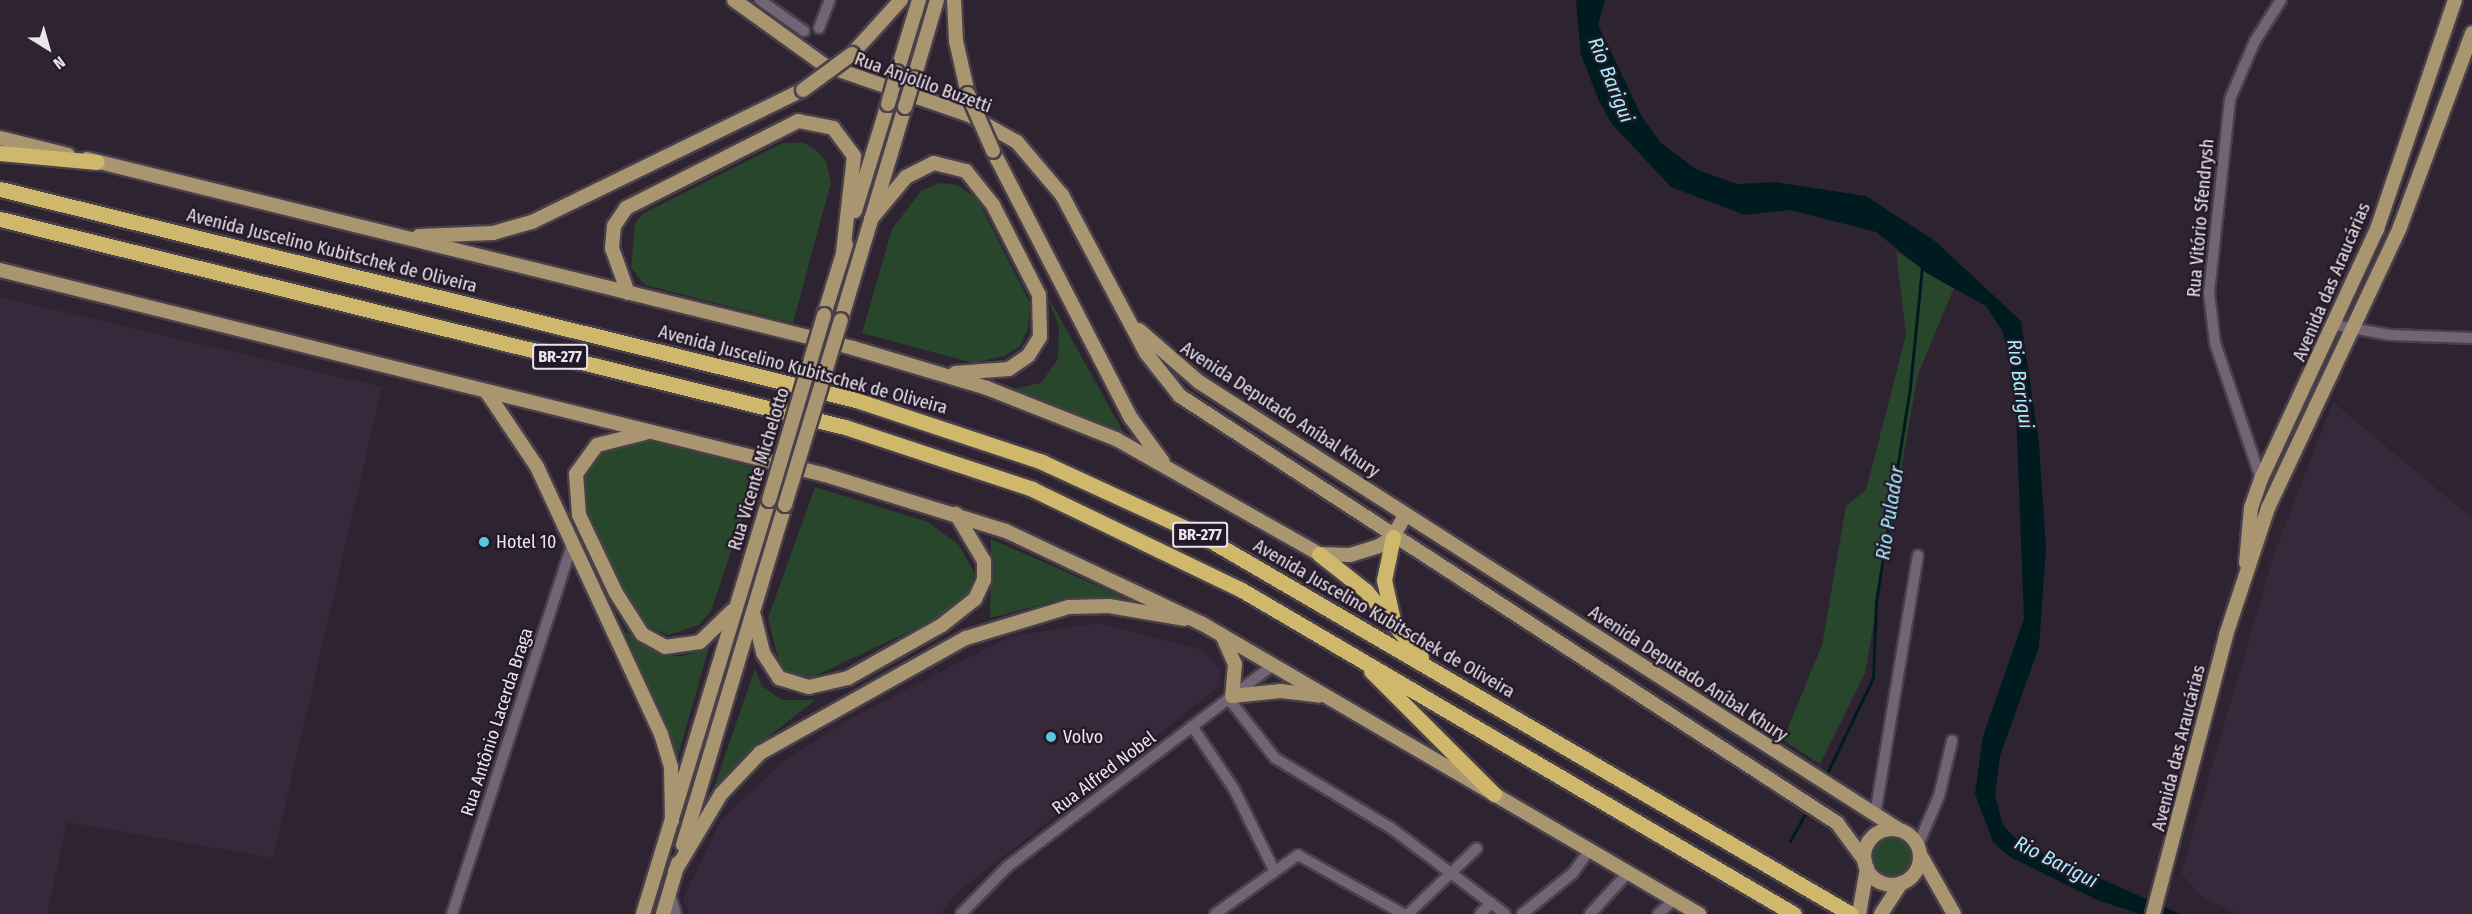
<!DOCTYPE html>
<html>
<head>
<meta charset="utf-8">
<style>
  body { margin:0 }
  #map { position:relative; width:2472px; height:914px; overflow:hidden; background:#2e2331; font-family:"Fira Sans Condensed",sans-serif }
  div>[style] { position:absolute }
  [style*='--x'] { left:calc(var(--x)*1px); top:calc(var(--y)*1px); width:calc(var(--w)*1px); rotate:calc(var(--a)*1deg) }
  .built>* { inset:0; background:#38283c }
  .green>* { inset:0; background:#27462b }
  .round { border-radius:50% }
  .water>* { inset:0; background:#001b20 }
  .stream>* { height:3px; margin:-1.5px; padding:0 1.5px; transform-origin:1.5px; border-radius:1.5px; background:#001b20 }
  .roads { filter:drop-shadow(2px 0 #49404b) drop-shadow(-2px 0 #49404b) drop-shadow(0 2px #49404b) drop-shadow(0 -2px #49404b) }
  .minor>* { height:10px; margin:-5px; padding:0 5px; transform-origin:5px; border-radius:5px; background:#716475 }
  .major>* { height:14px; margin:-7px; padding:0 7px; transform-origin:7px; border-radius:7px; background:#a99670 }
  .major>.ring { margin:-7px; padding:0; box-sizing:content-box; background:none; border:14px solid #a99670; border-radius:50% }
  .highway>* { height:15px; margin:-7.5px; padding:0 7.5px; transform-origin:7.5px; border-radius:7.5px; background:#cfb86c }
  .bridges { filter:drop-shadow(2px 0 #49404b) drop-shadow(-2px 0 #49404b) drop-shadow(0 2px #49404b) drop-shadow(0 -2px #49404b) }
  .major-bridge>* { height:14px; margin:-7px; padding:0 7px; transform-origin:7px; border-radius:7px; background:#a99670 }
  .dots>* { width:16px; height:16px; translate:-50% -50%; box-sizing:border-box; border:3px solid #241927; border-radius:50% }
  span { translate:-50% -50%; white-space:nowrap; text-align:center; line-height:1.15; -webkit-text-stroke:4.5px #241927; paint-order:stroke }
  .shield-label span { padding:2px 4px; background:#241927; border:2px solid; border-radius:4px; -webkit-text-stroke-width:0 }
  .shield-label { font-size:16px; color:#ebe4ed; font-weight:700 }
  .street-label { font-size:18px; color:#ebe4ed }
  .poi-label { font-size:18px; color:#ebe4ed }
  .left { translate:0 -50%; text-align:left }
  .water-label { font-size:20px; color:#a4eefe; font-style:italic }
  .north { position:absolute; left:18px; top:18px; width:60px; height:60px; -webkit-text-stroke:4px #241927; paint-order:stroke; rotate:143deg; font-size:16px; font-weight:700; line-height:24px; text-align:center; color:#ebe4ed }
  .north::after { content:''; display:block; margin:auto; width:21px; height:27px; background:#ebe4ed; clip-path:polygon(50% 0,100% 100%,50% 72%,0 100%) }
</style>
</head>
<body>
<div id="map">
  <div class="built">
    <div style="clip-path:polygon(0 297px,382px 387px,273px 858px,67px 822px,47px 914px,0 914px)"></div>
    <div style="clip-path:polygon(2333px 402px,2472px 518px,2472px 914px,2239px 914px,2203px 898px,2181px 873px,2274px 554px)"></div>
    <div style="clip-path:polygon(1100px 623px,1202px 650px,1220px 669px,1221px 685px,956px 894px,941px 914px,690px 914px,683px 900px,721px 820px,784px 761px,853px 717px,1011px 636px)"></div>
  </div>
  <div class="green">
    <div style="clip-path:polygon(783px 143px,804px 143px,816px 150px,826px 161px,831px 182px,793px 323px,645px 285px,631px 268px,635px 223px,644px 213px)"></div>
    <div style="clip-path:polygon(940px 183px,958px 185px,978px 200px,1030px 303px,1028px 329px,1019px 347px,1004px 356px,973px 363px,862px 333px,892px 229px,921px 191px)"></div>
    <div style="clip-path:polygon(1896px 251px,1954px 288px,1918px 374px,1865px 673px,1820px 764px,1783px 740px,1822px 645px,1846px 506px,1866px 490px,1906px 335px)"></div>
    <div style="clip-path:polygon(1046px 293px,1125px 435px,1012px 389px,1041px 383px,1058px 359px,1059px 327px)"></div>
    <div style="clip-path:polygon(653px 441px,759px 469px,711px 611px,699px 625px,668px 635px,651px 628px,633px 607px,582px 503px,586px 468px,596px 455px,611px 447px)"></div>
    <div style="clip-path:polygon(815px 487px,928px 522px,959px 545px,975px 574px,964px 602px,949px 613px,806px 680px,780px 666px,768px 618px)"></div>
    <div style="clip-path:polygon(991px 539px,1125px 598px,1066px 598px,990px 618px)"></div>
    <div style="clip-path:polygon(625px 631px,662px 656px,683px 656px,709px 647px,677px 760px)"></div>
    <div style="clip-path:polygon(755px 669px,762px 686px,782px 700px,815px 700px,763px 741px,712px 793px)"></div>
    <div class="round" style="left:1871px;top:836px;width:42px;height:42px"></div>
  </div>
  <div class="water">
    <div style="clip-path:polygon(1576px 0,1605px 0,1598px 25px,1642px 117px,1661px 143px,1697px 170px,1738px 184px,1775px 182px,1866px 196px,1935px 241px,2021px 321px,2039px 443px,2046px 548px,2039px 647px,2000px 756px,1995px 795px,2003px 825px,2020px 843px,2180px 914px,2140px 914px,2097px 900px,2010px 857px,1993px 842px,1975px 794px,1983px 736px,2024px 619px,2015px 385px,2003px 332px,1986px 306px,1928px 274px,1876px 232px,1790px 210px,1745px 215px,1671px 187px,1612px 124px,1599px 101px,1581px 55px)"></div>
  </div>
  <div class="stream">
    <div style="--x:1827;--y:773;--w:106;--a:-64.2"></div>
    <div style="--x:1873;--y:678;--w:76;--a:-87.7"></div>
    <div style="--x:1876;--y:602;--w:218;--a:-81"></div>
    <div style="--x:1910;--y:387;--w:121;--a:-84.3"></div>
    <div style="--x:1790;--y:841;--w:29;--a:-61"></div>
  </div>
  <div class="roads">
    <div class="minor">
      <div style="--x:760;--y:0;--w:54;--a:35.2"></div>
      <div style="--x:819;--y:28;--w:30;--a:-69"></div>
      <div style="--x:2335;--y:325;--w:56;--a:10.3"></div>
      <div style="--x:2390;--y:335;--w:82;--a:2.1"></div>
      <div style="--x:2261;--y:479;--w:144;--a:-108.7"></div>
      <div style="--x:2215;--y:343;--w:50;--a:-96.8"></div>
      <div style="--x:2209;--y:293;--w:195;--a:-83.8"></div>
      <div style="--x:2230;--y:99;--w:63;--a:-66.7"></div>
      <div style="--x:2255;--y:41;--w:49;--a:-57.6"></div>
      <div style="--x:1229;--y:699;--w:75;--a:52.1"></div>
      <div style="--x:1275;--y:758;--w:135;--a:31.1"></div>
      <div style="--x:1391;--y:828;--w:143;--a:37"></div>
      <div style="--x:1192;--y:726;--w:76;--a:56.3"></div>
      <div style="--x:1234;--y:789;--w:90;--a:63.7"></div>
      <div style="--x:1875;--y:815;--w:263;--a:-80.6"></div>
      <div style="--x:1918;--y:845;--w:53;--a:-66.8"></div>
      <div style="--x:1939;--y:796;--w:57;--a:-76.7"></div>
      <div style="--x:669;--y:891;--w:24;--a:73"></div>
      <div style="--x:452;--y:914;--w:392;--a:-72"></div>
      <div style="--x:961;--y:914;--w:66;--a:-45.6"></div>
      <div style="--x:1007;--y:867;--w:334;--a:-37.2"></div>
      <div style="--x:1215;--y:914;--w:102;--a:-35.4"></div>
      <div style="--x:1298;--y:855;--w:120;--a:29.3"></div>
      <div style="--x:1408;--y:914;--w:95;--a:-43.7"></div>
      <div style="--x:1480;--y:914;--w:16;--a:-45"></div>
      <div style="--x:1522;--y:914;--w:65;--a:-38.8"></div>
      <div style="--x:1573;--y:873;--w:29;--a:-54"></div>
      <div style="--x:1590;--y:914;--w:56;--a:-47.2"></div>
      <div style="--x:1658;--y:914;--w:21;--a:-41"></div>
    </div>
    <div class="major">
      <div style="--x:734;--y:0;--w:111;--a:35.8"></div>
      <div style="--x:824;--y:65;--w:153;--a:19"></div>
      <div style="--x:969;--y:115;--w:55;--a:29.4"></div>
      <div style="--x:1017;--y:142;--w:70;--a:49.7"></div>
      <div style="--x:1062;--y:195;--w:179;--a:62"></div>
      <div style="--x:1146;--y:353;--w:55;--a:51.7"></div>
      <div style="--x:1180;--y:396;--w:784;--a:33.02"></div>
      <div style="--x:1837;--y:823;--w:47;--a:53.6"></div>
      <div style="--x:954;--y:0;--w:41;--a:87.2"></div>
      <div style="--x:956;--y:41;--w:54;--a:77.2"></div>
      <div style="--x:852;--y:54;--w:73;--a:-47.8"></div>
      <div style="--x:897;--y:72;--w:75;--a:-73"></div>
      <div style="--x:914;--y:78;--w:81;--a:-73.6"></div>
      <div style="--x:0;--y:138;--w:70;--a:14"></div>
      <div style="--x:993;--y:151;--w:301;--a:62.7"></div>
      <div style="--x:1131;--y:418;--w:54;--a:54"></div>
      <div style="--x:87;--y:159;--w:789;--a:13.86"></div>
      <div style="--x:853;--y:348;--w:140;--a:16.6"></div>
      <div style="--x:987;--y:388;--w:139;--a:21.6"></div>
      <div style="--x:1116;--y:439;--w:233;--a:29.5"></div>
      <div style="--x:1319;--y:554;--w:31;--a:2"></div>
      <div style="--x:1350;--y:555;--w:30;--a:-17"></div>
      <div style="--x:1379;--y:546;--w:17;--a:-33"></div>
      <div style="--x:1393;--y:537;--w:26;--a:-61"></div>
      <div style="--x:855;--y:211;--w:112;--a:-72.9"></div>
      <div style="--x:871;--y:219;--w:55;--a:-50.2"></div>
      <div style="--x:906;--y:177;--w:31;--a:-27"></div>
      <div style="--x:934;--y:163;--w:33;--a:14"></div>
      <div style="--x:966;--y:171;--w:43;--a:51.5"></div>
      <div style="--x:993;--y:205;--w:101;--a:62.9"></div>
      <div style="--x:1039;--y:295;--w:42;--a:88.6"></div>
      <div style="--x:1040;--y:337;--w:22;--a:122"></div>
      <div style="--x:1028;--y:356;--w:23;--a:146"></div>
      <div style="--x:1009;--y:369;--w:54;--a:175.8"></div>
      <div style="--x:419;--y:236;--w:74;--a:-2.3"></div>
      <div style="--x:493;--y:233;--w:41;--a:-15.8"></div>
      <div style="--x:532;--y:222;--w:301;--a:-26"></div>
      <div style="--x:0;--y:270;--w:850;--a:13.95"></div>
      <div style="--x:825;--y:475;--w:189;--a:17.2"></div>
      <div style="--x:1006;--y:531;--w:216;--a:25.3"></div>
      <div style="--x:1201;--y:623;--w:577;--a:30.3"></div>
      <div style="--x:628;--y:293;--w:48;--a:-109.6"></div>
      <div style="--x:612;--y:248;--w:22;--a:-85"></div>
      <div style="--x:614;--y:226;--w:22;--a:-56"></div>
      <div style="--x:626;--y:208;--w:193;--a:-26.8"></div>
      <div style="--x:798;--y:121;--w:36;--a:11"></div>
      <div style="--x:833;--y:128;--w:35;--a:53"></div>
      <div style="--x:854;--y:156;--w:97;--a:96.5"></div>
      <div style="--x:824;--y:315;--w:74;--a:-72.8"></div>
      <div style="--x:841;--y:320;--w:222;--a:-73.3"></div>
      <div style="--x:1139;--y:330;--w:79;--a:40.9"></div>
      <div style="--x:1199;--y:382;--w:830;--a:32.6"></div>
      <div style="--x:486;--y:391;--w:92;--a:56.1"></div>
      <div style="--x:537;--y:467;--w:294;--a:65.1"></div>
      <div style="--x:661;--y:734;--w:34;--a:73"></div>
      <div style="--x:671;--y:767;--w:54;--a:88.9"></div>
      <div style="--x:645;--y:433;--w:49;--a:166"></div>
      <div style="--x:597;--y:445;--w:36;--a:126"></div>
      <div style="--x:576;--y:474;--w:41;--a:85.8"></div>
      <div style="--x:579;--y:515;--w:86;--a:64.6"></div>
      <div style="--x:616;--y:593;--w:49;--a:57.6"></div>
      <div style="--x:642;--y:634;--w:26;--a:29"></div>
      <div style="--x:665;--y:647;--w:35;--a:-8"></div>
      <div style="--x:700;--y:642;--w:45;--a:-44.1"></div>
      <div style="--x:2246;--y:563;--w:55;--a:-84.8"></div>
      <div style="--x:2251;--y:508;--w:31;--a:-71"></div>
      <div style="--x:2261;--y:479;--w:276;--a:-65.1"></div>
      <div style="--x:2377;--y:229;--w:242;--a:-71.2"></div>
      <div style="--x:754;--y:616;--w:38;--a:76"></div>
      <div style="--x:763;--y:653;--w:30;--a:57"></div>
      <div style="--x:779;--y:678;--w:31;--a:17"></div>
      <div style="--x:809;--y:687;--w:40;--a:-13"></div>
      <div style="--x:848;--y:678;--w:108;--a:-29.4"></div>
      <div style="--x:942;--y:625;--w:42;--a:-38.2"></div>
      <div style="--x:975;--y:599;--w:21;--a:-65"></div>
      <div style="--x:984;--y:580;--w:19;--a:-90"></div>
      <div style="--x:984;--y:561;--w:55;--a:-120.8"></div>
      <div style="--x:1222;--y:635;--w:32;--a:66"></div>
      <div style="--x:1235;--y:664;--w:32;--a:95"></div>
      <div style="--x:1232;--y:696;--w:49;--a:-5.8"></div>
      <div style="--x:1281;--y:691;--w:38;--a:7"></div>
      <div class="ring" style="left:1864px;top:829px;width:42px;height:42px"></div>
      <div style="--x:683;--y:845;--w:355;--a:-73.3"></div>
      <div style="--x:1921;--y:856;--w:67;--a:60.4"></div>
      <div style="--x:675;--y:871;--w:90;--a:-59.1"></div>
      <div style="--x:721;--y:794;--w:57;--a:-46.4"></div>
      <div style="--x:760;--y:753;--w:236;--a:-29.2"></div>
      <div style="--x:966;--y:638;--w:108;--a:-16.8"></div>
      <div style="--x:1069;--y:607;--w:40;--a:-1.4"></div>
      <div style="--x:1109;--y:606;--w:76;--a:9.8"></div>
      <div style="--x:643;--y:914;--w:433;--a:-73.1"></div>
      <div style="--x:663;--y:914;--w:53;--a:-73.6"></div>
      <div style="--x:1859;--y:914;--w:47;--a:-80.1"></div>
      <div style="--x:1881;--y:914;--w:37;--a:-57"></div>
      <div style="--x:2153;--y:914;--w:288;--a:-75.3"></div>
      <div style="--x:2226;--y:635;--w:134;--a:-71.7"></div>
      <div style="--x:2268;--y:508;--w:310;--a:-64.8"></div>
      <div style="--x:2400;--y:227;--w:207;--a:-69.6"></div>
    </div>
    <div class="highway">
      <div style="--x:0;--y:153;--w:97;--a:5.3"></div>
      <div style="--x:0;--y:189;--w:882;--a:13.85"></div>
      <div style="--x:856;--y:400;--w:196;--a:18.4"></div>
      <div style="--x:1042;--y:462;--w:175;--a:24.7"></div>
      <div style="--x:1201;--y:535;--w:752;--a:30.25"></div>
      <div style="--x:0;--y:219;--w:870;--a:13.83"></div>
      <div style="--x:845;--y:427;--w:197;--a:18.3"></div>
      <div style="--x:1032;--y:489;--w:231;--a:25.7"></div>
      <div style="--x:1240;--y:589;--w:642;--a:30.4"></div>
      <div style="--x:1319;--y:554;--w:60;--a:38.2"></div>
      <div style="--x:1366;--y:591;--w:86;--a:50.2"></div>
      <div style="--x:1393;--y:620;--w:41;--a:-102.7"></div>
      <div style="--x:1384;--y:580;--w:44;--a:-78.2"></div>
      <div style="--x:1371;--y:671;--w:174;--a:45"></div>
    </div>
  </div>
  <div class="bridges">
    <div class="major-bridge">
      <div style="--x:803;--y:90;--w:61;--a:-36.3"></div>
      <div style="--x:968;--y:94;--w:62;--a:66.3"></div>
      <div style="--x:888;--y:104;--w:33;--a:-74"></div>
      <div style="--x:905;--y:107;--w:30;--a:-73"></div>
      <div style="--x:769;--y:500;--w:193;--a:-73.4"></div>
      <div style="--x:785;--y:505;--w:193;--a:-73.2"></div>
    </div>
  </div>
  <div class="dots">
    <div style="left:484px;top:542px;background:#56c9e1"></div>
    <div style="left:1051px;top:737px;background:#56c9e1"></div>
  </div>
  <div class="shield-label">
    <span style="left:560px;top:357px">BR-277</span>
    <span style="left:1200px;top:535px">BR-277</span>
  </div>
  <div class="street-label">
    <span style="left:923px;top:83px;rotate:20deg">Rua Anjolilo Buzetti</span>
    <span style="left:2201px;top:218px;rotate:-85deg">Rua Vitório Sfendrysh</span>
    <span style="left:332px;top:251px;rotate:14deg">Avenida Juscelino Kubitschek de Oliveira</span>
    <span style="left:2332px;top:282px;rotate:-67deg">Avenida das Araucárias</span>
    <span style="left:803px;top:370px;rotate:15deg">Avenida Juscelino Kubitschek de Oliveira</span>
    <span style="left:1280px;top:410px;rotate:33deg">Avenida Deputado Aníbal Khury</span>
    <span style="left:759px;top:469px;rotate:-73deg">Rua Vicente Michelotto</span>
    <span style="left:1384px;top:619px;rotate:30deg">Avenida Juscelino Kubitschek de Oliveira</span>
    <span style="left:1688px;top:674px;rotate:33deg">Avenida Deputado Aníbal Khury</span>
    <span style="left:497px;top:722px;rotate:-72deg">Rua Antônio Lacerda Braga</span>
    <span style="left:2179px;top:748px;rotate:-76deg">Avenida das Araucárias</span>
    <span style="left:1104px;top:773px;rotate:-37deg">Rua Alfred Nobel</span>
  </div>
  <div class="poi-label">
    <span class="left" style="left:496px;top:542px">Hotel 10</span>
    <span class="left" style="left:1063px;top:737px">Volvo</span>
  </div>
  <div class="water-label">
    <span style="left:1611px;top:80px;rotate:68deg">Rio Barigui</span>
    <span style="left:2020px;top:384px;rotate:82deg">Rio Barigui</span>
    <span style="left:1890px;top:513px;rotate:-81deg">Rio Pulador</span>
    <span style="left:2056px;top:862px;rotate:27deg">Rio Barigui</span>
  </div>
  <div class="north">N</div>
</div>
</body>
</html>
